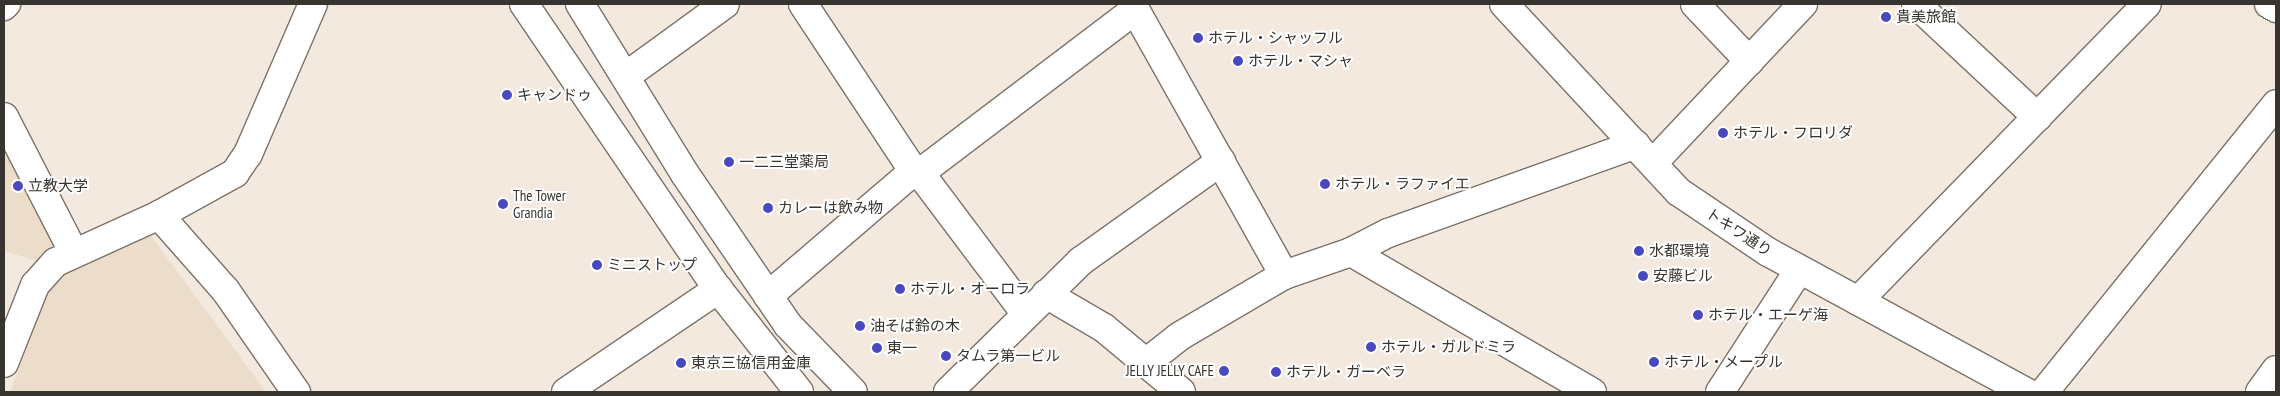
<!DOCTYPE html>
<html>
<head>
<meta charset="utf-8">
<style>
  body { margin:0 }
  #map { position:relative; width:2280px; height:396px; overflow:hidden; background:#f4e9de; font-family:"PT Sans Narrow","Noto Sans JP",sans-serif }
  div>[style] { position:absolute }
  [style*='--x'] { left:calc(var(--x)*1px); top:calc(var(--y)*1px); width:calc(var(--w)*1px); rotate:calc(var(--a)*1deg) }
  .built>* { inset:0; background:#ecdcca }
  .roads { filter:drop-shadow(1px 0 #7c7268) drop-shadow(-1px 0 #7c7268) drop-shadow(0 1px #7c7268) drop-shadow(0 -1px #7c7268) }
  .minor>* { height:28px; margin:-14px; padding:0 14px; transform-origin:14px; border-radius:14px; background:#fff }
  .dots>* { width:14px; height:14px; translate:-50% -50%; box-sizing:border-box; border:2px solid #fff; border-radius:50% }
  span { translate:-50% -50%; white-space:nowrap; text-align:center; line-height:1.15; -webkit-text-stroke:4px #fff; paint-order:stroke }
  .poi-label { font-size:15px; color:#38342f }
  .left { translate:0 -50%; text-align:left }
  .right { translate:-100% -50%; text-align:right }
  .street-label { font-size:15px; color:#38342f }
  .frame { position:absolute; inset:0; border:5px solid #38342f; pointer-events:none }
</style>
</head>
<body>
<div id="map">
  <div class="built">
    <div style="clip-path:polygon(4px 133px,60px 238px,37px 261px,4px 251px)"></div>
    <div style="clip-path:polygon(146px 229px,266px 392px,10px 392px,50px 286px,85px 255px)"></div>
  </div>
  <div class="roads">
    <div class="minor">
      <div style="--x:524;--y:4;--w:345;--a:55.8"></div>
      <div style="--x:718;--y:289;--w:131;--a:51.8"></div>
      <div style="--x:580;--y:4;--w:200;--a:58.3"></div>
      <div style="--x:685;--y:174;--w:183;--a:55.7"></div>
      <div style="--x:788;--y:325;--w:93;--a:45.9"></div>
      <div style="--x:803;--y:4;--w:196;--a:56.5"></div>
      <div style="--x:911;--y:167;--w:11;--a:34"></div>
      <div style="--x:920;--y:173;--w:175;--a:53.1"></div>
      <div style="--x:1132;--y:4;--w:311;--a:60.7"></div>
      <div style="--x:1504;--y:4;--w:257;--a:47.1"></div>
      <div style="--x:1679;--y:192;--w:107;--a:34"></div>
      <div style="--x:1768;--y:252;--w:294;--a:28.5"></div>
      <div style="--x:1695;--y:4;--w:79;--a:46.5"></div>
      <div style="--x:1916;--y:4;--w:166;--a:43"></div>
      <div style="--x:2269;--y:4;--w:8;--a:30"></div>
      <div style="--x:4;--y:6;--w:3;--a:-45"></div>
      <div style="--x:626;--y:76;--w:122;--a:-36"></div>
      <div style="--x:4;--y:117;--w:151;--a:62.8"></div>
      <div style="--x:1653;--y:163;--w:219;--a:-46.7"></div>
      <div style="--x:159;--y:215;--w:101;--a:48.6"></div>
      <div style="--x:226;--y:291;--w:123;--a:55.3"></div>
      <div style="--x:1351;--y:252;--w:42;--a:-27.2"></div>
      <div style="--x:1388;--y:233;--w:263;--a:-19.7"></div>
      <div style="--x:1046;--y:294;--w:67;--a:30.4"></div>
      <div style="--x:1104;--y:328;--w:100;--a:39.7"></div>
      <div style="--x:768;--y:296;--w:183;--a:-40.6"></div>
      <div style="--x:907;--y:177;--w:14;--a:-17"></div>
      <div style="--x:920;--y:173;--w:270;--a:-37.2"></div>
      <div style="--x:1858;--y:301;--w:414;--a:-45.8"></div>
      <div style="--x:1147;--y:362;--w:42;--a:-38.2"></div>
      <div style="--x:1180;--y:336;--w:121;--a:-30.4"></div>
      <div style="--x:1284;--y:275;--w:71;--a:-18.9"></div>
      <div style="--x:1351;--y:252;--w:279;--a:30.2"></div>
      <div style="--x:4;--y:363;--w:84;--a:-68.3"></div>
      <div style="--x:35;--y:285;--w:31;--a:-48"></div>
      <div style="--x:56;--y:262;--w:113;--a:-24.5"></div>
      <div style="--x:159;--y:215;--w:87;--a:-28.9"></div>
      <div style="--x:235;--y:173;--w:23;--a:-56"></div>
      <div style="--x:248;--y:154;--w:163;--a:-66.6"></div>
      <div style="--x:566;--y:392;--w:184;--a:-34.1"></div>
      <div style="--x:948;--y:392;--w:187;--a:-44.6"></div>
      <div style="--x:1081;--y:261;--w:172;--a:-35.5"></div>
      <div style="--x:1720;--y:392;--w:145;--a:-57.1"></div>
      <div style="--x:2044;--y:392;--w:370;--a:-51.1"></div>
      <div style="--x:2260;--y:392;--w:27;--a:-54"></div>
    </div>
  </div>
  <div class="dots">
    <div style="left:1886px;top:17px;background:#4948be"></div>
    <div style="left:1198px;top:38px;background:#4948be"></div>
    <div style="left:1238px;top:61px;background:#4948be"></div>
    <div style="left:507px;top:95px;background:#4948be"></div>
    <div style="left:1723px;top:133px;background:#4948be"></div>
    <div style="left:729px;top:162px;background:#4948be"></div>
    <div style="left:1325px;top:184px;background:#4948be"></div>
    <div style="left:18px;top:186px;background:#4948be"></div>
    <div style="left:503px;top:204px;background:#4948be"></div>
    <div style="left:768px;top:208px;background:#4948be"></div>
    <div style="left:1639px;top:251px;background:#4948be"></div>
    <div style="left:597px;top:265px;background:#4948be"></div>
    <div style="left:1643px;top:276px;background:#4948be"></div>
    <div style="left:900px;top:289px;background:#4948be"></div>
    <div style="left:1698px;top:315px;background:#4948be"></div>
    <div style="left:860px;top:326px;background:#4948be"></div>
    <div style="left:1371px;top:347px;background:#4948be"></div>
    <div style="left:877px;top:348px;background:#4948be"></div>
    <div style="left:946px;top:356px;background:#4948be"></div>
    <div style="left:1654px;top:362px;background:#4948be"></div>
    <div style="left:681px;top:363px;background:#4948be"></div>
    <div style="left:1224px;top:371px;background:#4948be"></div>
    <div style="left:1276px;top:372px;background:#4948be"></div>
  </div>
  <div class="poi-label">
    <span class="left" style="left:1896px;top:17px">貴美旅館</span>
    <span class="left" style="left:1208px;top:38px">ホテル・シャッフル</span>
    <span class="left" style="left:1248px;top:61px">ホテル・マシャ</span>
    <span class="left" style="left:517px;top:95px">キャンドゥ</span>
    <span class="left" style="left:1733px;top:133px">ホテル・フロリダ</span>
    <span class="left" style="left:739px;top:162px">一二三堂薬局</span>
    <span class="left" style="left:1335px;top:184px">ホテル・ラファイエ</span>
    <span class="left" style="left:28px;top:186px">立教大学</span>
    <span class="left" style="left:513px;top:204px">The Tower<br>Grandia</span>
    <span class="left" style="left:778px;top:208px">カレーは飲み物</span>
    <span class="left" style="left:1649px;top:251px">水都環境</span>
    <span class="left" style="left:607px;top:265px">ミニストップ</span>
    <span class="left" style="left:1653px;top:276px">安藤ビル</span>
    <span class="left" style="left:910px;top:289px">ホテル・オーロラ</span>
    <span class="left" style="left:1708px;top:315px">ホテル・エーゲ海</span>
    <span class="left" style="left:870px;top:326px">油そば鈴の木</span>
    <span class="left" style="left:1381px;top:347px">ホテル・ガルドミラ</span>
    <span class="left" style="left:887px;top:348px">東一</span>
    <span class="left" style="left:956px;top:356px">タムラ第一ビル</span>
    <span class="left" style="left:1664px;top:362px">ホテル・メープル</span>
    <span class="left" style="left:691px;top:363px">東京三協信用金庫</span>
    <span class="right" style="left:1214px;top:371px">JELLY JELLY CAFE</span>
    <span class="left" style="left:1286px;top:372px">ホテル・ガーベラ</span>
  </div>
  <div class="street-label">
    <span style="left:1739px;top:232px;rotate:33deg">トキワ通り</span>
  </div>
  <div class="frame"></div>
</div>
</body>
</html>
